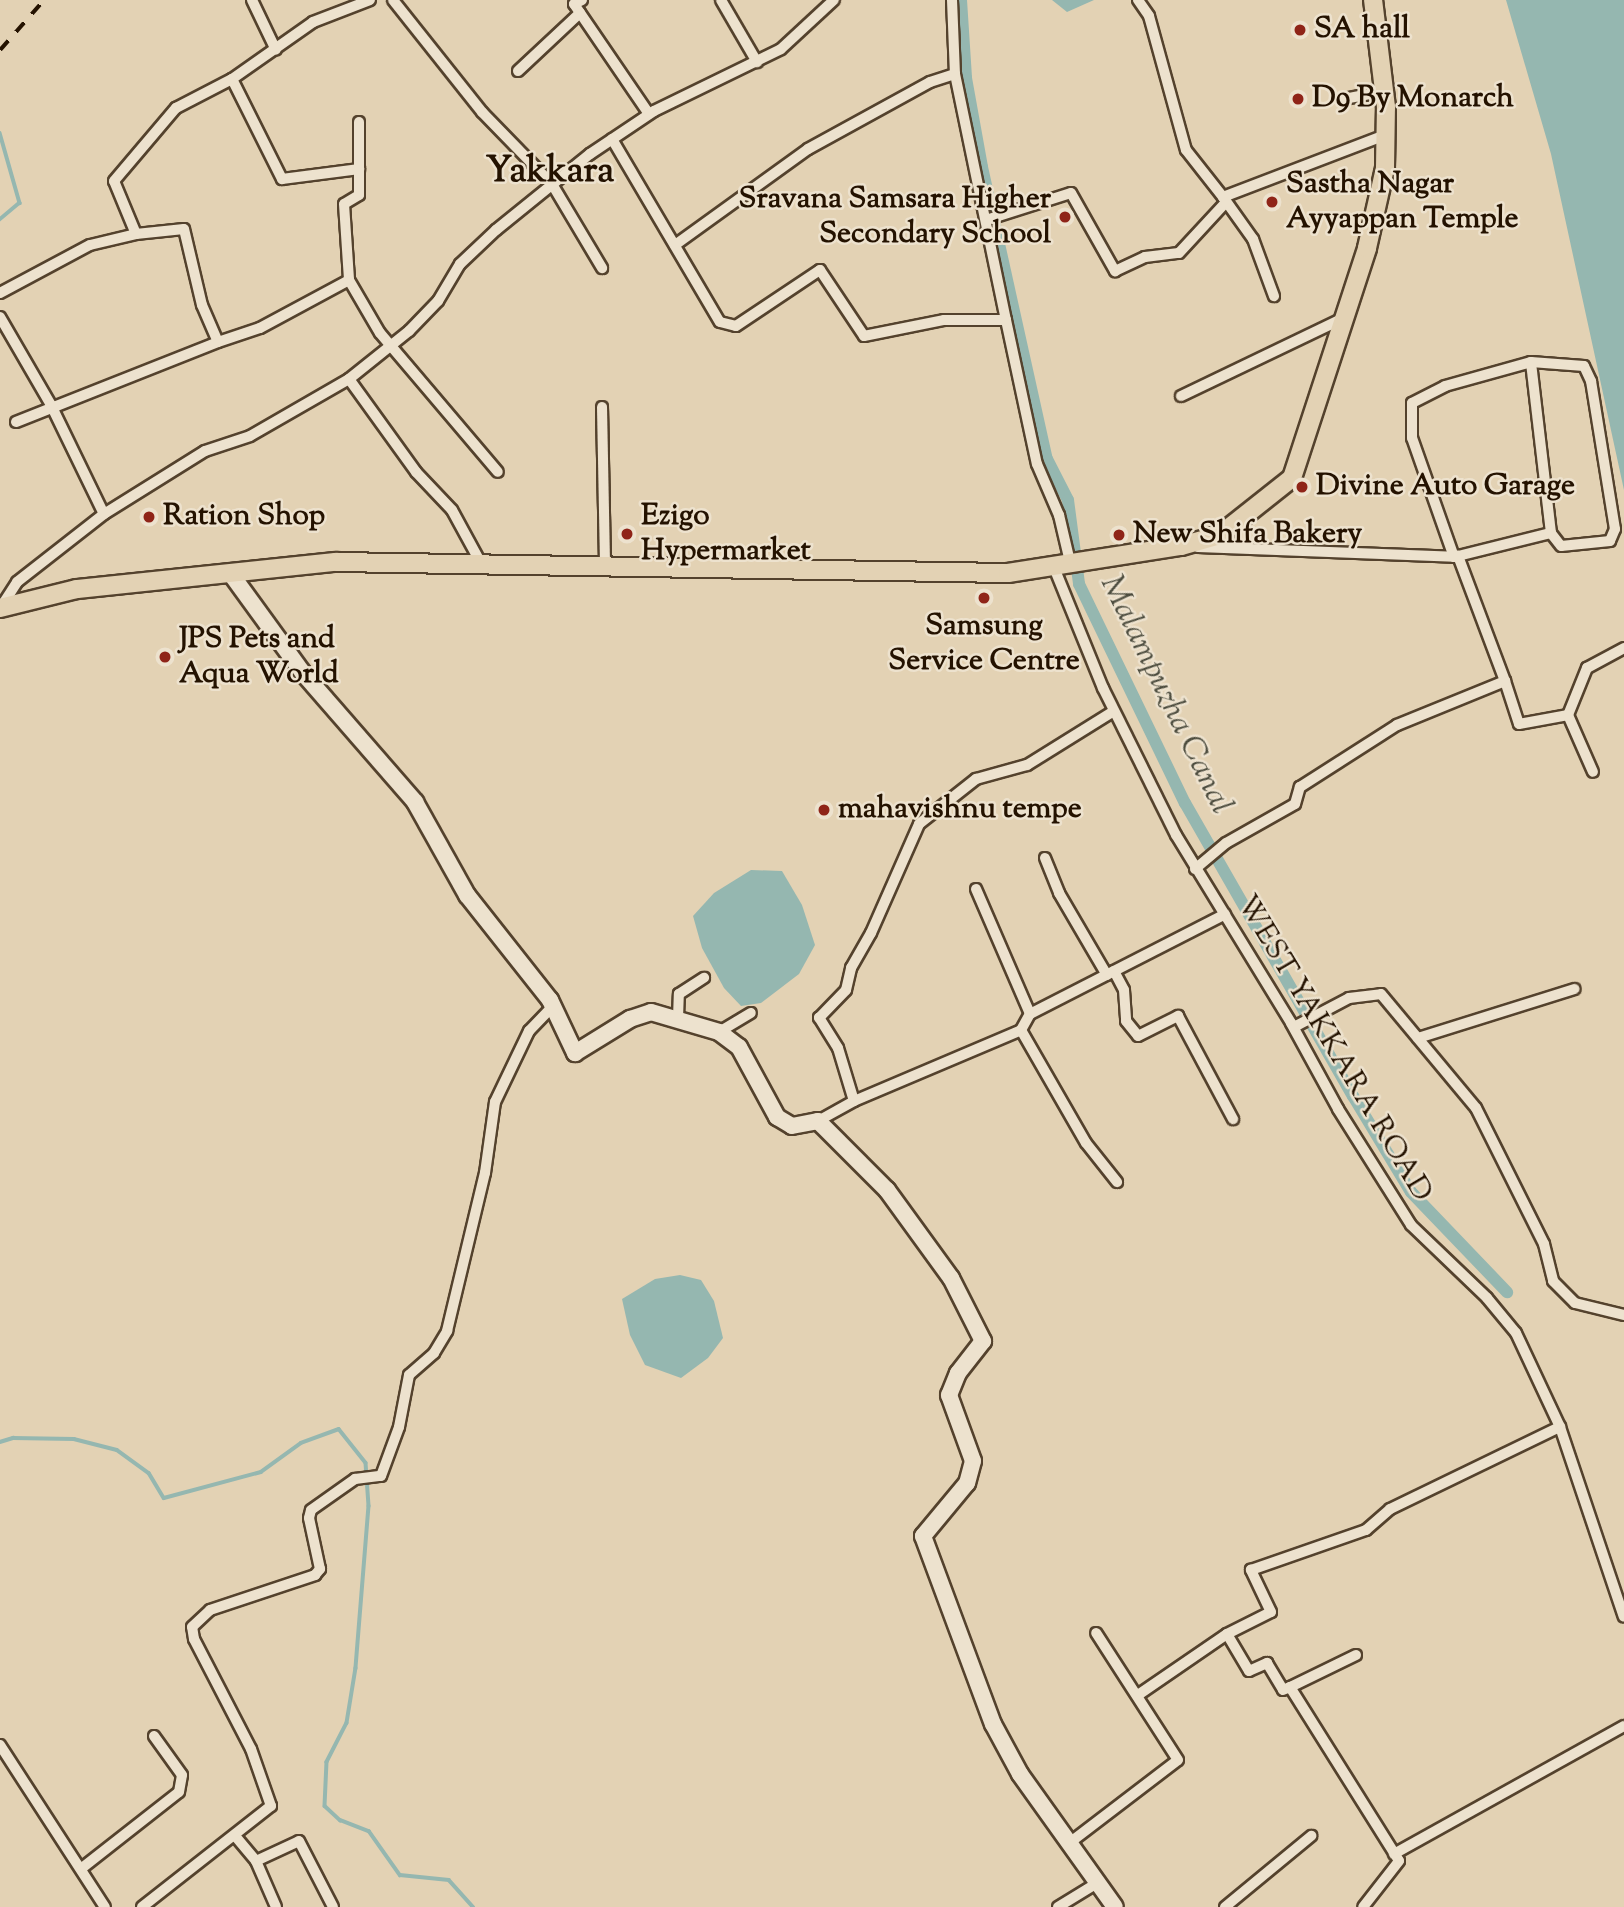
<!DOCTYPE html>
<html>
<head>
<meta charset="utf-8">
<style>
  body { margin:0 }
  #map { position:relative; width:1624px; height:1907px; overflow:hidden; background:#e3d2b4; font-family:"Sorts Mill Goudy",serif }
  div>[style] { position:absolute }
  [style*='--x'] { left:calc(var(--x)*1px); top:calc(var(--y)*1px); width:calc(var(--w)*1px); rotate:calc(var(--a)*1deg) }
  .water>* { inset:0; background:#95b7b0 }
  .stream>* { height:3.5px; margin:-1.75px; padding:0 1.75px; transform-origin:1.75px; border-radius:1.75px; background:#95b7b0 }
  .canal>* { height:12px; margin:-6px; padding:0 6px; transform-origin:6px; border-radius:6px; background:#95b7b0 }
  .roads { filter:drop-shadow(2px 0 #54422d) drop-shadow(-2px 0 #54422d) drop-shadow(0 2px #54422d) drop-shadow(0 -2px #54422d) }
  .street>* { height:10px; margin:-5px; padding:0 5px; transform-origin:5px; border-radius:5px; background:#ede2ce }
  .secondary>* { height:16px; margin:-8px; padding:0 8px; transform-origin:8px; border-radius:8px; background:#ede2ce }
  .primary>* { height:18px; margin:-9px; padding:0 9px; transform-origin:9px; border-radius:9px; background:#e3d2b4 }
  .rail>* { height:3.5px; margin-top:-1.75px; transform-origin:0; background:repeating-linear-gradient(90deg,#241200 0 12px,transparent 0 24px) }
  .dots>* { width:19px; height:19px; translate:-50% -50%; box-sizing:border-box; border:4px solid #ede2ce; border-radius:50% }
  span { translate:-50% -50%; white-space:nowrap; text-align:center; line-height:1.15; -webkit-text-stroke:5px #ede2ce; paint-order:stroke }
  .poi-label { font-size:30px; color:#241200; font-weight:700 }
  .left { translate:0 -50%; text-align:left }
  .right { translate:-100% -50%; text-align:right }
  .street-label { font-size:30px; color:#241200 }
  .water-label { font-size:32px; color:#4c4c3e; font-style:italic }
  .district-label { font-size:37px; color:#241200; font-weight:700 }
</style>
</head>
<body>
<div id="map">
  <div class="water">
    <div style="clip-path:polygon(1052px 0,1094px 0,1067px 12px)"></div>
    <div style="clip-path:polygon(1506px 0,1624px 0,1624px 490px,1551px 154px)"></div>
    <div style="clip-path:polygon(751px 870px,782px 871px,802px 905px,815px 945px,799px 974px,761px 1003px,741px 1006px,724px 988px,702px 948px,693px 916px,714px 893px)"></div>
    <div style="clip-path:polygon(680px 1275px,701px 1280px,714px 1301px,723px 1338px,708px 1358px,681px 1378px,645px 1365px,630px 1335px,622px 1299px,655px 1279px)"></div>
  </div>
  <div class="stream">
    <div style="--x:0;--y:133;--w:73;--a:74.1"></div>
    <div style="--x:20;--y:203;--w:26;--a:140"></div>
    <div style="--x:0;--y:1442;--w:14;--a:-17"></div>
    <div style="--x:13;--y:1438;--w:61;--a:0.9"></div>
    <div style="--x:74;--y:1439;--w:44;--a:14.3"></div>
    <div style="--x:117;--y:1450;--w:39;--a:36"></div>
    <div style="--x:149;--y:1473;--w:29;--a:59"></div>
    <div style="--x:164;--y:1498;--w:100;--a:-15"></div>
    <div style="--x:261;--y:1472;--w:49;--a:-35.9"></div>
    <div style="--x:301;--y:1443;--w:40;--a:-20.2"></div>
    <div style="--x:339;--y:1429;--w:43;--a:51.5"></div>
    <div style="--x:366;--y:1463;--w:43;--a:86"></div>
    <div style="--x:369;--y:1506;--w:163;--a:94.6"></div>
    <div style="--x:356;--y:1668;--w:56;--a:99.3"></div>
    <div style="--x:347;--y:1723;--w:44;--a:117.1"></div>
    <div style="--x:327;--y:1762;--w:44;--a:92.6"></div>
    <div style="--x:325;--y:1806;--w:21;--a:43"></div>
    <div style="--x:340;--y:1820;--w:31;--a:21"></div>
    <div style="--x:369;--y:1831;--w:54;--a:54.8"></div>
    <div style="--x:400;--y:1875;--w:49;--a:5.8"></div>
    <div style="--x:449;--y:1880;--w:36;--a:48"></div>
  </div>
  <div class="canal">
    <div style="--x:961;--y:0;--w:78;--a:86.3"></div>
    <div style="--x:966;--y:78;--w:90;--a:79.8"></div>
    <div style="--x:982;--y:167;--w:299;--a:77.5"></div>
    <div style="--x:1047;--y:459;--w:46;--a:62.9"></div>
    <div style="--x:1068;--y:500;--w:85;--a:82.5"></div>
    <div style="--x:1079;--y:584;--w:243;--a:64.2"></div>
    <div style="--x:1185;--y:803;--w:338;--a:60.2"></div>
    <div style="--x:1353;--y:1096;--w:112;--a:58.9"></div>
    <div style="--x:1411;--y:1192;--w:139;--a:46.2"></div>
  </div>
  <div class="roads">
    <div class="street">
      <div style="--x:252;--y:0;--w:55;--a:64.4"></div>
      <div style="--x:393;--y:0;--w:143;--a:51.5"></div>
      <div style="--x:482;--y:112;--w:100;--a:45.8"></div>
      <div style="--x:552;--y:184;--w:98;--a:59.2"></div>
      <div style="--x:582;--y:0;--w:9;--a:153"></div>
      <div style="--x:574;--y:4;--w:133;--a:55.7"></div>
      <div style="--x:721;--y:0;--w:72;--a:59.9"></div>
      <div style="--x:952;--y:0;--w:74;--a:87.7"></div>
      <div style="--x:955;--y:74;--w:251;--a:78.3"></div>
      <div style="--x:1006;--y:320;--w:147;--a:77.9"></div>
      <div style="--x:1037;--y:464;--w:56;--a:66.7"></div>
      <div style="--x:1059;--y:515;--w:48;--a:76.8"></div>
      <div style="--x:1138;--y:0;--w:19;--a:55"></div>
      <div style="--x:1149;--y:16;--w:139;--a:74.6"></div>
      <div style="--x:1186;--y:150;--w:60;--a:51.8"></div>
      <div style="--x:1223;--y:197;--w:173;--a:-20.9"></div>
      <div style="--x:518;--y:71;--w:85;--a:-43.1"></div>
      <div style="--x:232;--y:79;--w:112;--a:63.4"></div>
      <div style="--x:282;--y:179;--w:78;--a:-7.4"></div>
      <div style="--x:359;--y:169;--w:26;--a:90"></div>
      <div style="--x:359;--y:195;--w:17;--a:149"></div>
      <div style="--x:344;--y:204;--w:76;--a:86.2"></div>
      <div style="--x:349;--y:280;--w:61;--a:59.7"></div>
      <div style="--x:380;--y:333;--w:182;--a:49.7"></div>
      <div style="--x:1344;--y:99;--w:42;--a:-11"></div>
      <div style="--x:612;--y:139;--w:212;--a:59.5"></div>
      <div style="--x:720;--y:322;--w:16;--a:14"></div>
      <div style="--x:736;--y:326;--w:101;--a:-33.7"></div>
      <div style="--x:820;--y:270;--w:79;--a:56.3"></div>
      <div style="--x:864;--y:336;--w:82;--a:-11.3"></div>
      <div style="--x:944;--y:320;--w:62;--a:0"></div>
      <div style="--x:359;--y:169;--w:47;--a:-90"></div>
      <div style="--x:1223;--y:197;--w:52;--a:54.5"></div>
      <div style="--x:1253;--y:239;--w:61;--a:69.8"></div>
      <div style="--x:986;--y:220;--w:89;--a:-17.6"></div>
      <div style="--x:1071;--y:193;--w:90;--a:60.6"></div>
      <div style="--x:1115;--y:271;--w:33;--a:-25"></div>
      <div style="--x:1145;--y:257;--w:34;--a:-7"></div>
      <div style="--x:1179;--y:253;--w:69;--a:-47.3"></div>
      <div style="--x:136;--y:234;--w:48;--a:-5.9"></div>
      <div style="--x:184;--y:229;--w:78;--a:76.7"></div>
      <div style="--x:202;--y:305;--w:40;--a:66.6"></div>
      <div style="--x:218;--y:342;--w:44;--a:-18.4"></div>
      <div style="--x:260;--y:328;--w:101;--a:-28.3"></div>
      <div style="--x:675;--y:245;--w:164;--a:-35.8"></div>
      <div style="--x:808;--y:149;--w:139;--a:-28.8"></div>
      <div style="--x:930;--y:82;--w:26;--a:-18"></div>
      <div style="--x:0;--y:293;--w:102;--a:-28.1"></div>
      <div style="--x:90;--y:245;--w:47;--a:-13.4"></div>
      <div style="--x:136;--y:234;--w:57;--a:-112.5"></div>
      <div style="--x:114;--y:181;--w:96;--a:-49.7"></div>
      <div style="--x:176;--y:108;--w:63;--a:-27.4"></div>
      <div style="--x:232;--y:79;--w:99;--a:-35.1"></div>
      <div style="--x:313;--y:22;--w:61;--a:-21.1"></div>
      <div style="--x:0;--y:317;--w:102;--a:59.9"></div>
      <div style="--x:51;--y:405;--w:121;--a:64.1"></div>
      <div style="--x:349;--y:379;--w:115;--a:54.2"></div>
      <div style="--x:416;--y:472;--w:52;--a:46.5"></div>
      <div style="--x:452;--y:510;--w:63;--a:61.4"></div>
      <div style="--x:1181;--y:396;--w:181;--a:-25.6"></div>
      <div style="--x:602;--y:407;--w:159;--a:88.9"></div>
      <div style="--x:16;--y:422;--w:217;--a:-21.6"></div>
      <div style="--x:1198;--y:547;--w:256;--a:2.2"></div>
      <div style="--x:1454;--y:557;--w:100;--a:-13.9"></div>
      <div style="--x:1551;--y:533;--w:172;--a:-96.7"></div>
      <div style="--x:1454;--y:557;--w:126;--a:-109.4"></div>
      <div style="--x:1412;--y:438;--w:35;--a:-90"></div>
      <div style="--x:1412;--y:403;--w:37;--a:-27"></div>
      <div style="--x:1445;--y:386;--w:89;--a:-15.6"></div>
      <div style="--x:1531;--y:362;--w:53;--a:4.3"></div>
      <div style="--x:1584;--y:366;--w:17;--a:65"></div>
      <div style="--x:1591;--y:381;--w:150;--a:80.8"></div>
      <div style="--x:1615;--y:529;--w:13;--a:113"></div>
      <div style="--x:1610;--y:541;--w:49;--a:174.2"></div>
      <div style="--x:1561;--y:546;--w:16;--a:-128"></div>
      <div style="--x:1053;--y:565;--w:133;--a:67.9"></div>
      <div style="--x:1103;--y:688;--w:164;--a:63.6"></div>
      <div style="--x:1176;--y:835;--w:220;--a:58.5"></div>
      <div style="--x:1291;--y:1023;--w:98;--a:61.3"></div>
      <div style="--x:1338;--y:1109;--w:137;--a:57.8"></div>
      <div style="--x:1411;--y:1225;--w:105;--a:43.8"></div>
      <div style="--x:1487;--y:1298;--w:45;--a:50.4"></div>
      <div style="--x:1516;--y:1333;--w:104;--a:64.9"></div>
      <div style="--x:1560;--y:1427;--w:200;--a:71.4"></div>
      <div style="--x:1;--y:607;--w:30;--a:-57"></div>
      <div style="--x:17;--y:582;--w:110;--a:-38"></div>
      <div style="--x:104;--y:514;--w:119;--a:-32"></div>
      <div style="--x:205;--y:451;--w:47;--a:-18.4"></div>
      <div style="--x:250;--y:436;--w:114;--a:-29.9"></div>
      <div style="--x:349;--y:379;--w:77;--a:-38.7"></div>
      <div style="--x:409;--y:331;--w:42;--a:-46"></div>
      <div style="--x:438;--y:301;--w:43;--a:-59.3"></div>
      <div style="--x:460;--y:264;--w:50;--a:-43.4"></div>
      <div style="--x:496;--y:230;--w:121;--a:-39"></div>
      <div style="--x:590;--y:154;--w:77;--a:-33.9"></div>
      <div style="--x:654;--y:111;--w:141;--a:-26"></div>
      <div style="--x:781;--y:49;--w:72;--a:-42.8"></div>
      <div style="--x:1505;--y:681;--w:45;--a:72"></div>
      <div style="--x:1519;--y:724;--w:50;--a:-10.4"></div>
      <div style="--x:1568;--y:715;--w:51;--a:-68"></div>
      <div style="--x:1587;--y:668;--w:42;--a:-28.4"></div>
      <div style="--x:1568;--y:715;--w:62;--a:66.3"></div>
      <div style="--x:1045;--y:858;--w:38;--a:68"></div>
      <div style="--x:1059;--y:893;--w:95;--a:59.7"></div>
      <div style="--x:1195;--y:869;--w:40;--a:-40"></div>
      <div style="--x:1226;--y:843;--w:79;--a:-29.5"></div>
      <div style="--x:1295;--y:804;--w:18;--a:-74"></div>
      <div style="--x:1300;--y:787;--w:115;--a:-32.6"></div>
      <div style="--x:1397;--y:725;--w:117;--a:-22.2"></div>
      <div style="--x:1505;--y:681;--w:134;--a:-110.6"></div>
      <div style="--x:976;--y:889;--w:136;--a:66.6"></div>
      <div style="--x:1114;--y:971;--w:21;--a:62"></div>
      <div style="--x:1124;--y:990;--w:31;--a:86"></div>
      <div style="--x:1126;--y:1021;--w:19;--a:51"></div>
      <div style="--x:1138;--y:1036;--w:45;--a:-26.6"></div>
      <div style="--x:1178;--y:1016;--w:117;--a:61.9"></div>
      <div style="--x:678;--y:1018;--w:24;--a:-88"></div>
      <div style="--x:679;--y:994;--w:30;--a:-33"></div>
      <div style="--x:1294;--y:1027;--w:62;--a:-27.8"></div>
      <div style="--x:1349;--y:998;--w:32;--a:-7"></div>
      <div style="--x:1381;--y:994;--w:148;--a:50.2"></div>
      <div style="--x:1476;--y:1108;--w:152;--a:63.4"></div>
      <div style="--x:1544;--y:1244;--w:38;--a:76"></div>
      <div style="--x:1553;--y:1281;--w:31;--a:45"></div>
      <div style="--x:1575;--y:1303;--w:50;--a:13.8"></div>
      <div style="--x:1021;--y:1030;--w:130;--a:60.1"></div>
      <div style="--x:1086;--y:1143;--w:50;--a:51.5"></div>
      <div style="--x:719;--y:1032;--w:37;--a:-31"></div>
      <div style="--x:1418;--y:1038;--w:164;--a:-17.4"></div>
      <div style="--x:854;--y:1101;--w:55;--a:-106.8"></div>
      <div style="--x:838;--y:1048;--w:36;--a:-122"></div>
      <div style="--x:819;--y:1018;--w:39;--a:-46"></div>
      <div style="--x:846;--y:990;--w:23;--a:-77"></div>
      <div style="--x:851;--y:968;--w:40;--a:-60.3"></div>
      <div style="--x:871;--y:933;--w:119;--a:-66.2"></div>
      <div style="--x:919;--y:824;--w:73;--a:-38.3"></div>
      <div style="--x:976;--y:779;--w:53;--a:-15.4"></div>
      <div style="--x:1027;--y:765;--w:102;--a:-31.8"></div>
      <div style="--x:818;--y:1121;--w:41;--a:-29.1"></div>
      <div style="--x:854;--y:1101;--w:181;--a:-23"></div>
      <div style="--x:1021;--y:1030;--w:18;--a:-61"></div>
      <div style="--x:1030;--y:1014;--w:219;--a:-27.1"></div>
      <div style="--x:1227;--y:1634;--w:43;--a:59.3"></div>
      <div style="--x:1249;--y:1671;--w:20;--a:-24"></div>
      <div style="--x:1267;--y:1663;--w:31;--a:59"></div>
      <div style="--x:1283;--y:1690;--w:8;--a:-23"></div>
      <div style="--x:1356;--y:1655;--w:73;--a:154.1"></div>
      <div style="--x:1290;--y:1687;--w:205;--a:57.9"></div>
      <div style="--x:1399;--y:1861;--w:58;--a:128"></div>
      <div style="--x:1138;--y:1695;--w:108;--a:-34.4"></div>
      <div style="--x:1227;--y:1634;--w:49;--a:-26.6"></div>
      <div style="--x:1271;--y:1612;--w:47;--a:-115.5"></div>
      <div style="--x:1251;--y:1570;--w:122;--a:-19.2"></div>
      <div style="--x:1366;--y:1530;--w:32;--a:-41"></div>
      <div style="--x:1390;--y:1509;--w:189;--a:-25.8"></div>
      <div style="--x:0;--y:1745;--w:193;--a:57.1"></div>
      <div style="--x:236;--y:1837;--w:31;--a:50"></div>
      <div style="--x:256;--y:1861;--w:50;--a:66.5"></div>
      <div style="--x:1068;--y:1844;--w:138;--a:-37.4"></div>
      <div style="--x:1178;--y:1760;--w:151;--a:-122.8"></div>
      <div style="--x:1394;--y:1854;--w:263;--a:-29.1"></div>
      <div style="--x:256;--y:1861;--w:47;--a:-24.9"></div>
      <div style="--x:299;--y:1841;--w:74;--a:62.7"></div>
      <div style="--x:82;--y:1868;--w:123;--a:-38.1"></div>
      <div style="--x:179;--y:1792;--w:17;--a:-80"></div>
      <div style="--x:182;--y:1775;--w:48;--a:-125.7"></div>
      <div style="--x:142;--y:1907;--w:164;--a:-38.1"></div>
      <div style="--x:271;--y:1806;--w:60;--a:-109.3"></div>
      <div style="--x:251;--y:1749;--w:124;--a:-117.4"></div>
      <div style="--x:194;--y:1639;--w:12;--a:-99"></div>
      <div style="--x:192;--y:1627;--w:25;--a:-43"></div>
      <div style="--x:210;--y:1610;--w:111;--a:-18.4"></div>
      <div style="--x:315;--y:1575;--w:8;--a:-50"></div>
      <div style="--x:320;--y:1569;--w:52;--a:-102.2"></div>
      <div style="--x:309;--y:1518;--w:8;--a:-76"></div>
      <div style="--x:311;--y:1510;--w:54;--a:-35.2"></div>
      <div style="--x:355;--y:1479;--w:26;--a:-7"></div>
      <div style="--x:381;--y:1476;--w:52;--a:-69.8"></div>
      <div style="--x:399;--y:1427;--w:53;--a:-79.1"></div>
      <div style="--x:409;--y:1375;--w:33;--a:-41"></div>
      <div style="--x:434;--y:1353;--w:26;--a:-59"></div>
      <div style="--x:447;--y:1331;--w:163;--a:-76.5"></div>
      <div style="--x:485;--y:1173;--w:72;--a:-82"></div>
      <div style="--x:495;--y:1102;--w:79;--a:-64.4"></div>
      <div style="--x:529;--y:1031;--w:35;--a:-46"></div>
      <div style="--x:1058;--y:1907;--w:46;--a:-31.6"></div>
      <div style="--x:1225;--y:1907;--w:112;--a:-39.5"></div>
    </div>
    <div class="secondary">
      <div style="--x:231;--y:574;--w:122;--a:54"></div>
      <div style="--x:303;--y:673;--w:171;--a:49"></div>
      <div style="--x:415;--y:802;--w:107;--a:60.8"></div>
      <div style="--x:467;--y:895;--w:134;--a:51.7"></div>
      <div style="--x:550;--y:1000;--w:59;--a:64.7"></div>
      <div style="--x:575;--y:1053;--w:65;--a:-31.7"></div>
      <div style="--x:630;--y:1019;--w:22;--a:-18"></div>
      <div style="--x:651;--y:1012;--w:71;--a:16.4"></div>
      <div style="--x:719;--y:1032;--w:25;--a:37"></div>
      <div style="--x:739;--y:1047;--w:80;--a:61.5"></div>
      <div style="--x:777;--y:1117;--w:17;--a:31"></div>
      <div style="--x:792;--y:1126;--w:26;--a:-11"></div>
      <div style="--x:818;--y:1121;--w:98;--a:45"></div>
      <div style="--x:887;--y:1190;--w:109;--a:54"></div>
      <div style="--x:951;--y:1278;--w:71;--a:63.1"></div>
      <div style="--x:983;--y:1341;--w:41;--a:128"></div>
      <div style="--x:958;--y:1373;--w:24;--a:112"></div>
      <div style="--x:949;--y:1395;--w:70;--a:70"></div>
      <div style="--x:973;--y:1461;--w:23;--a:105"></div>
      <div style="--x:967;--y:1483;--w:69;--a:129.7"></div>
      <div style="--x:923;--y:1536;--w:201;--a:69.6"></div>
      <div style="--x:993;--y:1724;--w:57;--a:61.6"></div>
      <div style="--x:1020;--y:1774;--w:163;--a:54.5"></div>
    </div>
    <div class="primary">
      <div style="--x:0;--y:608;--w:79;--a:-13.9"></div>
      <div style="--x:77;--y:589;--w:260;--a:-6"></div>
      <div style="--x:336;--y:562;--w:672;--a:0.94"></div>
      <div style="--x:1008;--y:573;--w:175;--a:-8.9"></div>
      <div style="--x:1181;--y:546;--w:41;--a:-15.8"></div>
      <div style="--x:1220;--y:535;--w:92;--a:-38.4"></div>
      <div style="--x:1292;--y:478;--w:242;--a:-71.9"></div>
      <div style="--x:1367;--y:248;--w:82;--a:-77.3"></div>
      <div style="--x:1385;--y:168;--w:61;--a:-89.1"></div>
      <div style="--x:1386;--y:107;--w:108;--a:-96.9"></div>
    </div>
  </div>
  <div class="rail">
    <div style="--x:0;--y:50;--w:67;--a:-48.7"></div>
  </div>
  <div class="dots">
    <div style="left:1300px;top:30px;background:#8f2418"></div>
    <div style="left:1298px;top:99px;background:#8f2418"></div>
    <div style="left:1272px;top:202px;background:#8f2418"></div>
    <div style="left:1065px;top:217px;background:#8f2418"></div>
    <div style="left:1302px;top:487px;background:#8f2418"></div>
    <div style="left:149px;top:517px;background:#8f2418"></div>
    <div style="left:627px;top:534px;background:#8f2418"></div>
    <div style="left:1119px;top:535px;background:#8f2418"></div>
    <div style="left:984px;top:598px;background:#8f2418"></div>
    <div style="left:165px;top:657px;background:#8f2418"></div>
    <div style="left:824px;top:810px;background:#8f2418"></div>
  </div>
  <div class="poi-label">
    <span class="left" style="left:1314px;top:30px">SA hall</span>
    <span class="left" style="left:1312px;top:99px">D9 By Monarch</span>
    <span class="left" style="left:1286px;top:202px">Sastha Nagar<br>Ayyappan Temple</span>
    <span class="right" style="left:1051px;top:217px">Sravana Samsara Higher<br>Secondary School</span>
    <span class="left" style="left:1316px;top:487px">Divine Auto Garage</span>
    <span class="left" style="left:163px;top:517px">Ration Shop</span>
    <span class="left" style="left:641px;top:534px">Ezigo<br>Hypermarket</span>
    <span class="left" style="left:1133px;top:535px">New Shifa Bakery</span>
    <span style="left:984px;top:644px">Samsung<br>Service Centre</span>
    <span class="left" style="left:179px;top:657px">JPS Pets and<br>Aqua World</span>
    <span class="left" style="left:838px;top:810px">mahavishnu tempe</span>
  </div>
  <div class="street-label">
    <span style="left:1333px;top:1049px;rotate:59deg">WEST YAKKARA ROAD</span>
  </div>
  <div class="water-label">
    <span style="left:1165px;top:695px;rotate:64deg">Malampuzha Canal</span>
  </div>
  <div class="district-label">
    <span style="left:550px;top:172px">Yakkara</span>
  </div>
</div>
</body>
</html>
